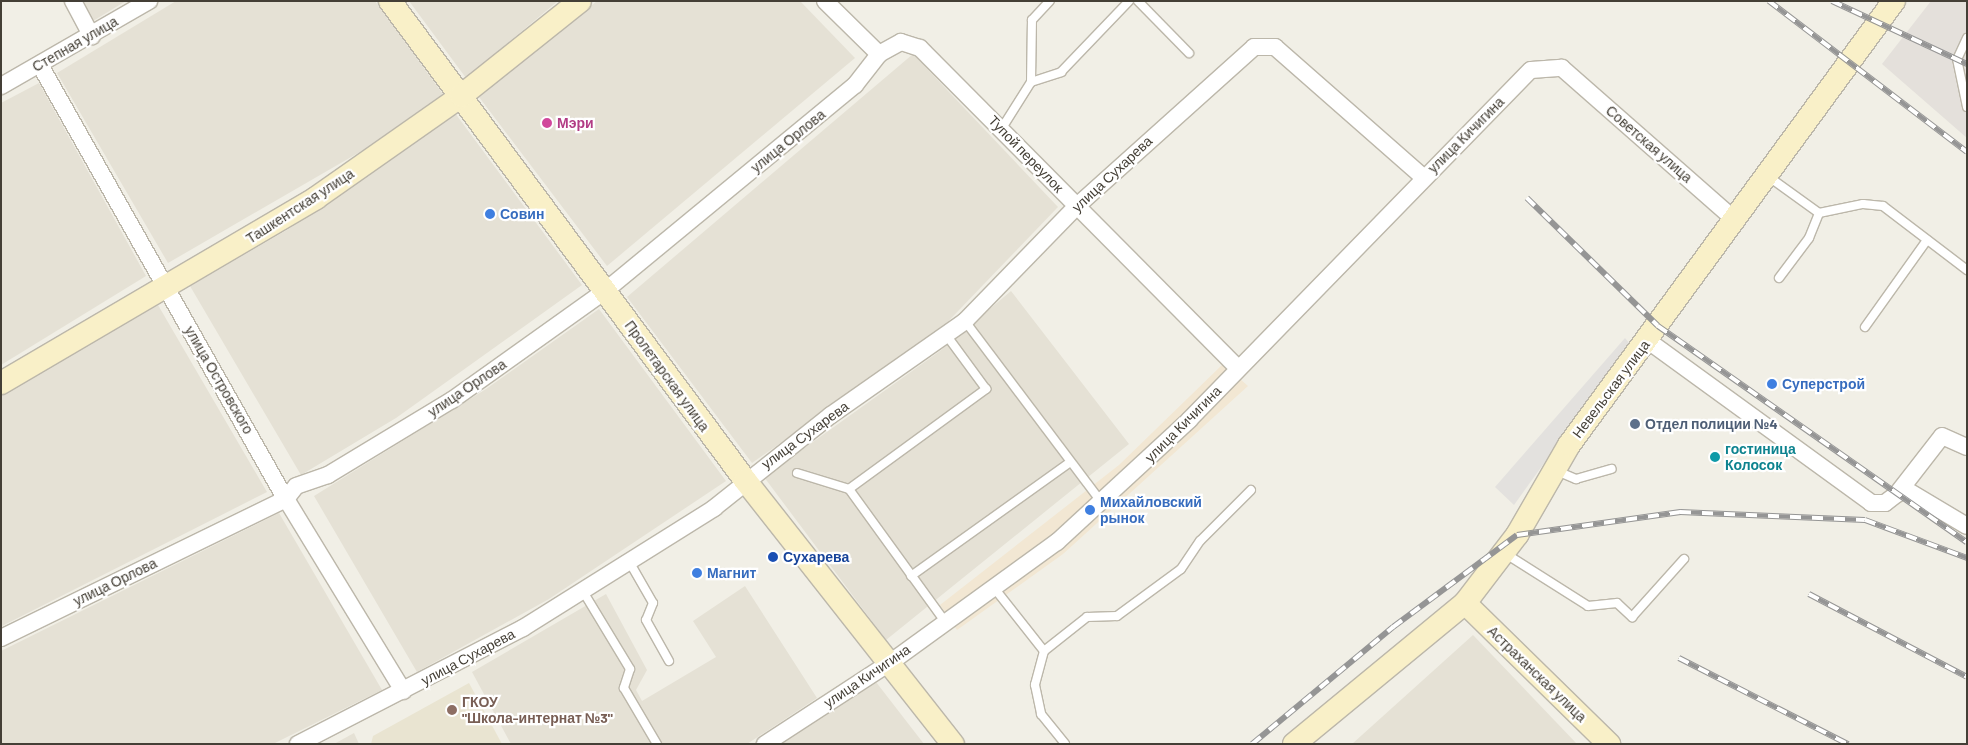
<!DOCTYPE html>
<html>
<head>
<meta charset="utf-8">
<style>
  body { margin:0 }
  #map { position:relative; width:1968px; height:745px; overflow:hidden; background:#f1efe6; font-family:Barlow,sans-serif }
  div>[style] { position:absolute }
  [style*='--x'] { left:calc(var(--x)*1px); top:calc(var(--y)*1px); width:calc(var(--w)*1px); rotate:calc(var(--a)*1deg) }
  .residential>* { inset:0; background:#e5e1d5 }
  .commercial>* { inset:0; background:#f2e7d3 }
  .industrial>* { inset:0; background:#e4e0db }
  .education>* { inset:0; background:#e9e4d1 }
  .parking>* { inset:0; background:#e3e1de }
  .roads { filter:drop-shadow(1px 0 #bcb7aa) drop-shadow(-1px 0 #bcb7aa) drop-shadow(0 1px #bcb7aa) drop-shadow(0 -1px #bcb7aa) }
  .lane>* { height:8px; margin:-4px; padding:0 4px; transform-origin:4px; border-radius:4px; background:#fff }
  .street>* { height:16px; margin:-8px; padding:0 8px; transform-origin:8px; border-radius:8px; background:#fff }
  .secondary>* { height:22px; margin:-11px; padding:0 11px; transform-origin:11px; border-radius:11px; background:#f9f0c8 }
  .rail>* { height:5.5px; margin-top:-2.75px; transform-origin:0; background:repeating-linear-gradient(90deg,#fff 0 11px,#959595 0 22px); box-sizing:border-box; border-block:1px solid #959595 }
  .dots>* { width:14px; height:14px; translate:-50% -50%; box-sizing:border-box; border:2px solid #fff; border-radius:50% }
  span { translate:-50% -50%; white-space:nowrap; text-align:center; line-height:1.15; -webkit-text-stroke:4.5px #fff; paint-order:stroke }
  .street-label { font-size:14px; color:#443f36 }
  .hotel-label { font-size:14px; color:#b23c85; font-weight:700 }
  .left { translate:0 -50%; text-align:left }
  .shop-label { font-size:14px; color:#366cbe; font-weight:700 }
  .service-label { font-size:14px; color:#4e5e75; font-weight:700 }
  .culture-label { font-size:14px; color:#0d838f; font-weight:700 }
  .transit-label { font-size:14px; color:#164399; font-weight:700 }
  .education-label { font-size:14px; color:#785e54; font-weight:700 }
  .frame { position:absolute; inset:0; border:2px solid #443f36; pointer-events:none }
</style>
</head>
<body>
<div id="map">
  <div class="residential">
    <div style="clip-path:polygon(82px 1px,126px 1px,93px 21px)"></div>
    <div style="clip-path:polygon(176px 1px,375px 1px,443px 94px,365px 149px,168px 263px,57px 73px)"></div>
    <div style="clip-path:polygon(409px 1px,558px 1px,466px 78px)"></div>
    <div style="clip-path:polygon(597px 1px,800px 1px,855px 58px,607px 266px,479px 97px)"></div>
    <div style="clip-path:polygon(913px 54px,1058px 207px,937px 333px,752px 463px,627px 297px)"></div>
    <div style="clip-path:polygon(39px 83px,146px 276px,1px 365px,1px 103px)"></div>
    <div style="clip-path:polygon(455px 113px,582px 285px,396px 418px,301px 475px,190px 286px,287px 230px)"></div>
    <div style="clip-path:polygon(1011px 291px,1129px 444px,886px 640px,764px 477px,940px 351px)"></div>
    <div style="clip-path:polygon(158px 305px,267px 492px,2px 626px,1px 396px)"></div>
    <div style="clip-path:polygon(599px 309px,726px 481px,549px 599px,417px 672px,314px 496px,486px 389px)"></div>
    <div style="clip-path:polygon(279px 513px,382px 690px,273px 744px,1px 744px,1px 651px)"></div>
    <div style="clip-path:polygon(745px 586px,817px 698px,747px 744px,511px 744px,472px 672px,606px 594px,647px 670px,636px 690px,642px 701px,716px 657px,693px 621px)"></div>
    <div style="clip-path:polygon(1473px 635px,1577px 744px,1352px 744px)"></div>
    <div style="clip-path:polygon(876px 682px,924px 744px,777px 744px)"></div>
    <div style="clip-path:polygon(354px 733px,359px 744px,334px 744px)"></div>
  </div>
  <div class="commercial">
    <div style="clip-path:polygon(1223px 364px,1248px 386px,1063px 554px,957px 630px,940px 605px,1119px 465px)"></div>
  </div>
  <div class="industrial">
    <div style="clip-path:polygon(1931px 1px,1967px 1px,1967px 138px,1882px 64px)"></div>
  </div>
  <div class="education">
    <div style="clip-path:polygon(469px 683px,502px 744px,371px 744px,373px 736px)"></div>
  </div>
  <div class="parking">
    <div style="clip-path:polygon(1625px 338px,1630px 344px,1514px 505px,1495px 487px)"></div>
  </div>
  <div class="roads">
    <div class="lane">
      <div style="--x:1138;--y:1;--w:73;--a:45.6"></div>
      <div style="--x:1967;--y:38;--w:23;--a:115"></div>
      <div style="--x:1957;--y:59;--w:49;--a:78.2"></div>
      <div style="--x:1031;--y:82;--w:62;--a:-89.1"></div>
      <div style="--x:1032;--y:20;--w:26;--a:-47"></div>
      <div style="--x:1002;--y:128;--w:54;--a:-57.8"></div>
      <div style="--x:1031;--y:82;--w:32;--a:-18"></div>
      <div style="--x:1061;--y:72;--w:98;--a:-46.2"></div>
      <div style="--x:1769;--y:177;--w:62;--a:35.8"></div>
      <div style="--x:1819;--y:213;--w:45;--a:-11.6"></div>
      <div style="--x:1863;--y:204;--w:20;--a:6"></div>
      <div style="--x:1883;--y:206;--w:106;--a:37.3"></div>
      <div style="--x:1779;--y:278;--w:50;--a:-53.1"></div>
      <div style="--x:1809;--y:238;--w:27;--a:-68"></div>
      <div style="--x:965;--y:321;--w:228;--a:53"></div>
      <div style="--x:1865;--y:327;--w:107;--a:-54.5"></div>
      <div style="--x:1557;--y:471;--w:21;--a:23"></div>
      <div style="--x:1576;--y:479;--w:37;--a:-16"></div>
      <div style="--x:797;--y:473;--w:54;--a:17.1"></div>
      <div style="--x:849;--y:489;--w:165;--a:54.1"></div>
      <div style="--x:849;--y:489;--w:170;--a:-36.1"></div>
      <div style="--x:986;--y:389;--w:66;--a:-126.3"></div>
      <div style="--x:1506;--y:554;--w:97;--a:32.4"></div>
      <div style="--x:1588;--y:606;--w:29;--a:-6"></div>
      <div style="--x:1617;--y:603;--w:21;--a:43"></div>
      <div style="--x:1632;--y:617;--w:78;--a:-48.1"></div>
      <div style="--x:630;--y:563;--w:46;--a:60.1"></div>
      <div style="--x:653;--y:603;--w:18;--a:112"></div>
      <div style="--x:646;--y:620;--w:47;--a:60.7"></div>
      <div style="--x:911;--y:576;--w:196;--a:-35.6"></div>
      <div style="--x:995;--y:589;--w:79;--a:51.7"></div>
      <div style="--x:1044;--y:651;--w:55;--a:-38.3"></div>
      <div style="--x:1087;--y:617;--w:30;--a:-2"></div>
      <div style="--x:1117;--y:616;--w:79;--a:-36.3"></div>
      <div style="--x:1181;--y:569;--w:34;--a:-56"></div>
      <div style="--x:1200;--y:541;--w:72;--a:-45"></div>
      <div style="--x:584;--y:593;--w:89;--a:58.8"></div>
      <div style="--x:630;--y:669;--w:20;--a:108"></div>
      <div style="--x:624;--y:688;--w:65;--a:59.5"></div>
      <div style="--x:1044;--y:651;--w:35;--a:105"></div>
      <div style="--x:1035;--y:685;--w:30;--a:78"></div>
      <div style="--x:1041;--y:714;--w:38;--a:51"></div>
    </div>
    <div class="street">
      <div style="--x:73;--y:1;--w:40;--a:62"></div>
      <div style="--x:825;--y:1;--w:76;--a:44.5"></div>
      <div style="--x:879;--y:54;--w:25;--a:-29"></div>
      <div style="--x:901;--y:42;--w:20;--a:18"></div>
      <div style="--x:920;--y:48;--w:451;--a:45.2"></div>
      <div style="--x:40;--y:65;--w:499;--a:60.5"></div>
      <div style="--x:286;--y:499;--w:225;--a:58.6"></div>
      <div style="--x:1;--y:86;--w:171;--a:-29.9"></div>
      <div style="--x:1647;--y:340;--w:277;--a:36"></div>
      <div style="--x:1871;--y:503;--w:14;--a:0"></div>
      <div style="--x:1885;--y:503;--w:15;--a:-37"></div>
      <div style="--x:1897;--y:494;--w:73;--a:-52.2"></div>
      <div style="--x:1942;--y:436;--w:27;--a:24"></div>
      <div style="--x:1903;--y:488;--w:74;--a:30.7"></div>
      <div style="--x:1;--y:638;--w:317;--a:-26"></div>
      <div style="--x:286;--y:499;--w:16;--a:-52"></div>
      <div style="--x:296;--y:486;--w:34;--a:-19"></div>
      <div style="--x:328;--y:475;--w:145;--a:-31.2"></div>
      <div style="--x:452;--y:400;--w:188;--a:-35.5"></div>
      <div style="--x:605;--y:291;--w:324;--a:-39.5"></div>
      <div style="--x:855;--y:85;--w:39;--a:-52"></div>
      <div style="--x:298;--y:744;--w:253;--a:-27.3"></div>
      <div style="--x:523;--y:628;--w:226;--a:-32.1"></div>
      <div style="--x:714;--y:508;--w:149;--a:-38.5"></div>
      <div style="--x:831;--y:415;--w:164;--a:-35"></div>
      <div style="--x:965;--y:321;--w:161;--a:-45.8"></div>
      <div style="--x:1077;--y:206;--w:238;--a:-41.9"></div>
      <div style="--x:1254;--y:47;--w:21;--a:0"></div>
      <div style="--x:1275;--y:47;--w:197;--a:41.3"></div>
      <div style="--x:765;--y:744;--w:150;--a:-33.1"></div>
      <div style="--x:891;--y:662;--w:205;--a:-35.9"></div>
      <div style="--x:1057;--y:542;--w:180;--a:-42.7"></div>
      <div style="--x:1189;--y:420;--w:489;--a:-45.7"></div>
      <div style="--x:1531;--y:70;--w:31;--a:-4"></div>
      <div style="--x:1562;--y:68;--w:232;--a:41.3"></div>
    </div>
    <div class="secondary">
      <div style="--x:390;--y:1;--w:596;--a:53.46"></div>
      <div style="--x:745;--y:480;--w:336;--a:51.8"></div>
      <div style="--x:1;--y:383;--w:365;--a:-30.4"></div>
      <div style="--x:316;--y:198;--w:177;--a:-35.1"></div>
      <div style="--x:461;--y:96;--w:152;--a:-38.6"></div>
      <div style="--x:1465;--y:603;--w:202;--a:44.4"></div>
      <div style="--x:1294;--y:744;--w:222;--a:-39.5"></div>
      <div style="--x:1465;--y:603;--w:86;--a:-52.6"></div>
      <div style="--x:1517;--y:535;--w:104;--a:-60"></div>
      <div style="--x:1569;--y:445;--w:550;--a:-53.8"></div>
    </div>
  </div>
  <div class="rail">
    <div style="--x:1769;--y:1;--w:249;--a:37.3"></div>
    <div style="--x:1832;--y:1;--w:149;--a:25"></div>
    <div style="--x:1527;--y:198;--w:183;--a:44.3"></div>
    <div style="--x:1658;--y:326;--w:377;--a:35"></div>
    <div style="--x:1809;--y:594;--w:178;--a:27.7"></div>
    <div style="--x:1679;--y:658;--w:190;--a:27"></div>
    <div style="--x:1252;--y:744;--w:183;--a:-39.7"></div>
    <div style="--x:1393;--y:627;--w:154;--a:-36.6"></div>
    <div style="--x:1517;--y:535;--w:165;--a:-8"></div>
    <div style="--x:1680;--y:512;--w:185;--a:2.5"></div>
    <div style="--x:1865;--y:520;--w:109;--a:20.4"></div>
  </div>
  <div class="dots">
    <div style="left:547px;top:123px;background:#d1479c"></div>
    <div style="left:490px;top:214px;background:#3f7fe0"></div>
    <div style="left:1772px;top:384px;background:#3f7fe0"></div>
    <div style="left:1635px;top:424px;background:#5c6f8a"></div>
    <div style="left:1715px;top:457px;background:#0f9aa8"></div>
    <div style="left:1090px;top:510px;background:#3f7fe0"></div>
    <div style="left:773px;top:557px;background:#1a4fb4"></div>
    <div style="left:697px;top:573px;background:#3f7fe0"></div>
    <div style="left:452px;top:710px;background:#8d6e63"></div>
  </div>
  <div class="street-label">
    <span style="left:75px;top:44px;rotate:-30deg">Степная улица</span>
    <span style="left:1466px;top:135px;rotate:-45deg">улица Кичигина</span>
    <span style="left:788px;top:141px;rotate:-39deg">улица Орлова</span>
    <span style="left:1649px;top:144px;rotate:41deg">Советская улица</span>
    <span style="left:1026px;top:154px;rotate:46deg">Тупой переулок</span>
    <span style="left:1112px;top:174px;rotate:-43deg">улица Сухарева</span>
    <span style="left:300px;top:206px;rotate:-33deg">Ташкентская улица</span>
    <span style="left:667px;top:376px;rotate:54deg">Пролетарская улица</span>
    <span style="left:219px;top:380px;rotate:60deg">улица Островского</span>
    <span style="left:467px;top:388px;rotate:-34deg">улица Орлова</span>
    <span style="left:1611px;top:389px;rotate:-53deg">Невельская улица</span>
    <span style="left:1183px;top:424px;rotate:-45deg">улица Кичигина</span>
    <span style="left:805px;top:435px;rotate:-36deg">улица Сухарева</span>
    <span style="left:115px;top:582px;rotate:-26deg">улица Орлова</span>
    <span style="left:468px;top:657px;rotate:-28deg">улица Сухарева</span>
    <span style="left:1537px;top:674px;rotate:44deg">Астраханская улица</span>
    <span style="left:867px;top:676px;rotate:-34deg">улица Кичигина</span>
  </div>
  <div class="hotel-label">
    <span class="left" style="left:557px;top:123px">Мэри</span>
  </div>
  <div class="shop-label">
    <span class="left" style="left:500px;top:214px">Совин</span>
    <span class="left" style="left:1782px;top:384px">Суперстрой</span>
    <span class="left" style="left:1100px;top:510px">Михайловский<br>рынок</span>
    <span class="left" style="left:707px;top:573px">Магнит</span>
  </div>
  <div class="service-label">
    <span class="left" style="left:1645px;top:424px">Отдел полиции №4</span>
  </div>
  <div class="culture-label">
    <span class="left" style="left:1725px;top:457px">гостиница<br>Колосок</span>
  </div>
  <div class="transit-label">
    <span class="left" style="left:783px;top:557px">Сухарева</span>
  </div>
  <div class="education-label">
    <span class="left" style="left:462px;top:710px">ГКОУ<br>"Школа-интернат №3"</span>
  </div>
  <div class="frame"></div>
</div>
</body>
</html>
